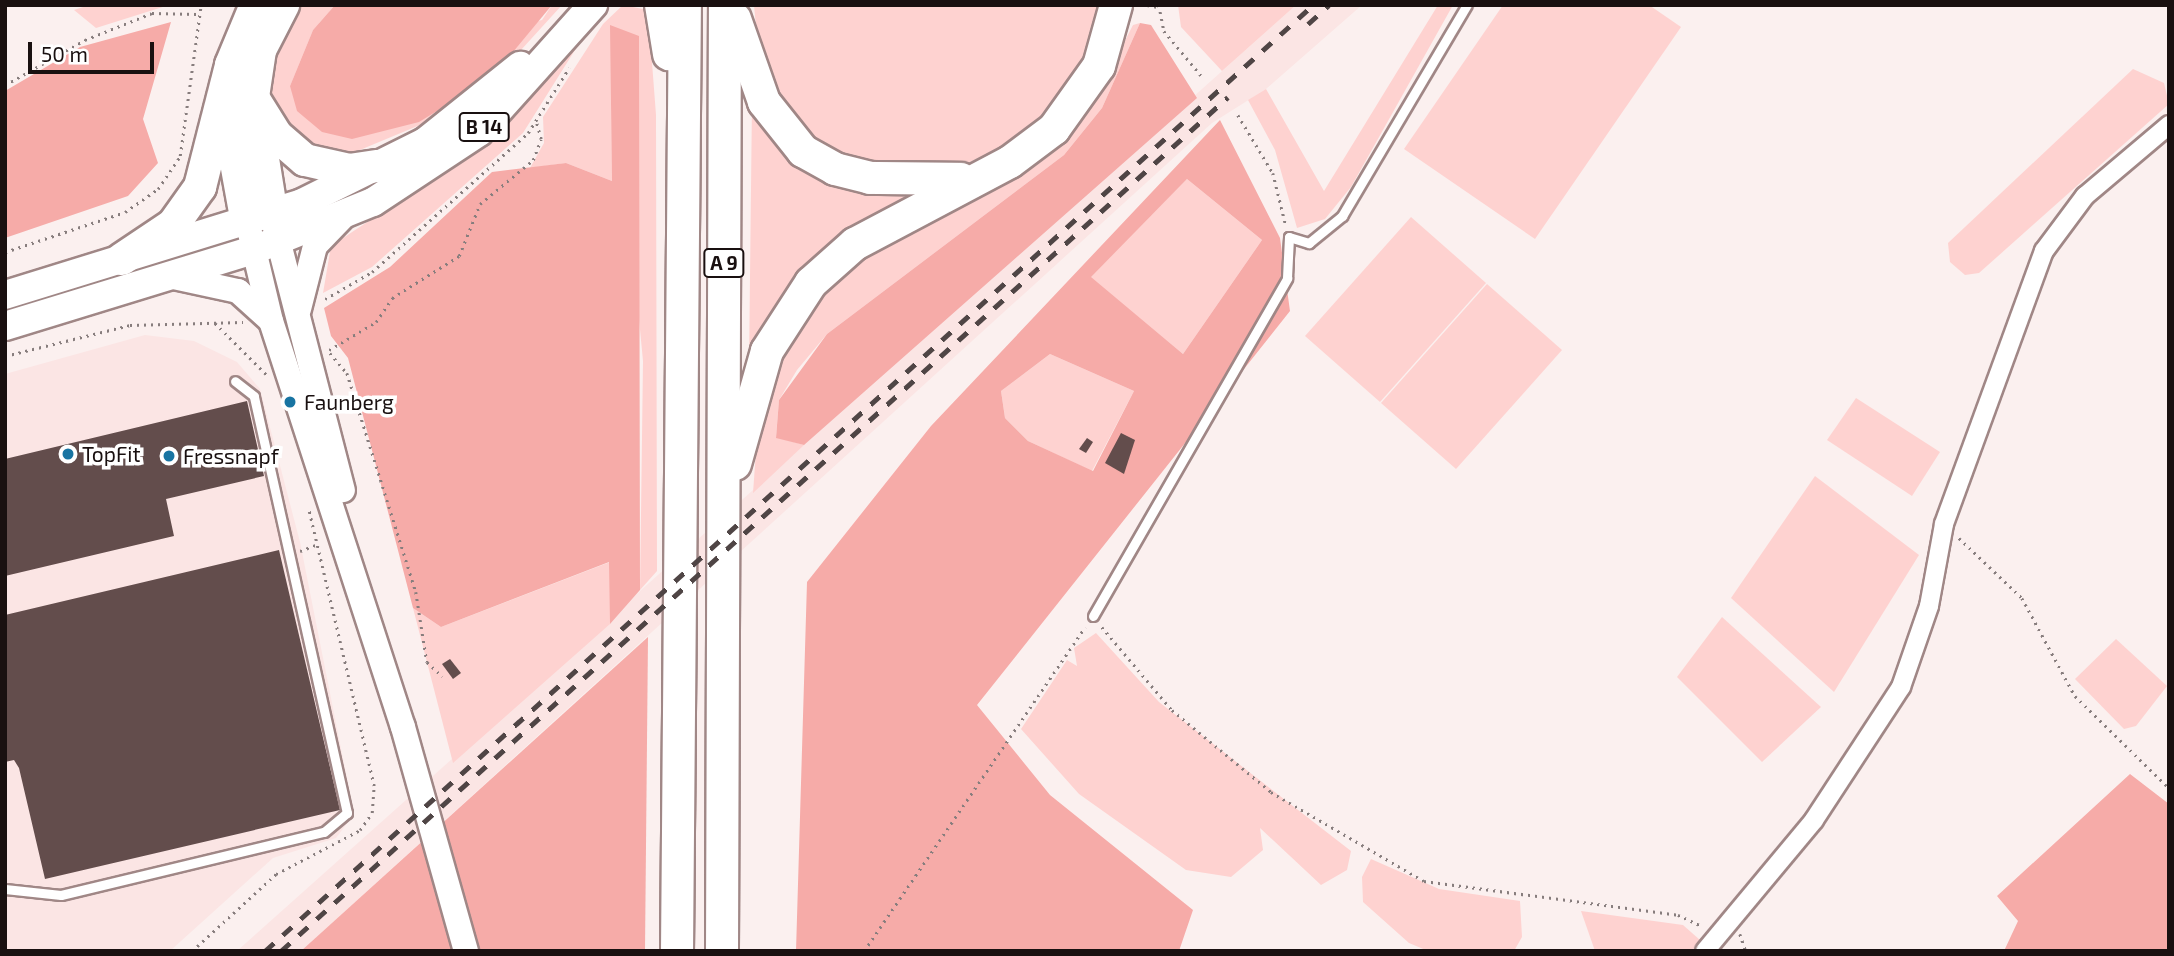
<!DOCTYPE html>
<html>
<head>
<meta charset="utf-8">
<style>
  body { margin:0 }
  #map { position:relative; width:2174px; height:956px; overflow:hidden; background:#fbf0ef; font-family:"Exo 2",sans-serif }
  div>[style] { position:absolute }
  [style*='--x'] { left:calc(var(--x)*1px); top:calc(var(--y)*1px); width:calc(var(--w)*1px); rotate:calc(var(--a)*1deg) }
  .built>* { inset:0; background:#fbe5e4 }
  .green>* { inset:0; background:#fed2d0 }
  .forest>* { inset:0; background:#f6aba8 }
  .building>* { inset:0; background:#634d4c }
  .path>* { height:2.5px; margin-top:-1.25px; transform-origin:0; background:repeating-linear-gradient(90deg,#877d7d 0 2px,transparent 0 7px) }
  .roads { filter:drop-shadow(2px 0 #a08786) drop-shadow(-2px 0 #a08786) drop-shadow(0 2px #a08786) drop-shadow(0 -2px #a08786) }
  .lane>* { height:9px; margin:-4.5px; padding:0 4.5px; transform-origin:4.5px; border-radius:4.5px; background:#fff }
  .street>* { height:18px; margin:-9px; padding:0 9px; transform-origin:9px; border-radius:9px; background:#fff }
  .secondary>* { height:24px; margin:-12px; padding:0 12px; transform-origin:12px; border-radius:12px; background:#fff }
  .primary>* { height:28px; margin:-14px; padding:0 14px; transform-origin:14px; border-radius:14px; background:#fff }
  .highway>* { height:32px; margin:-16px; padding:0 16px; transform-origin:16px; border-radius:16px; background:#fff }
  .rail>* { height:5px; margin-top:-2.5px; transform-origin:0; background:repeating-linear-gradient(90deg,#4f4545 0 12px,transparent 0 24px) }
  .dots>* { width:19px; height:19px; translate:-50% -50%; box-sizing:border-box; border:4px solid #fff; border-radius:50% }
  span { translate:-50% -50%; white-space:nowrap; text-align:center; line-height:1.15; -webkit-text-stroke:7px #fff; paint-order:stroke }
  .shield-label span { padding:2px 5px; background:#fff; border:2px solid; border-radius:5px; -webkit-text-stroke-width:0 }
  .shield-label { font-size:19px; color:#191010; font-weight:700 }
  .poi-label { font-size:21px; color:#191010 }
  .left { translate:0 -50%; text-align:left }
  .frame { position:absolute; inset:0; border:7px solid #191010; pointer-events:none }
  .scale { position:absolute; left:28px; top:42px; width:126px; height:32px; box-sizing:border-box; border:4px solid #191010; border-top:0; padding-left:9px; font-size:21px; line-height:24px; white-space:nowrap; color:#191010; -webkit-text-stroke:5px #fff; paint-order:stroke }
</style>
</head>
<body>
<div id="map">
  <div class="built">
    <div style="clip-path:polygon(1296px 5px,1362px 5px,1266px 89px,1212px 123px,301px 951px,237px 951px)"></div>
    <div style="clip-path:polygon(145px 335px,194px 341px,237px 362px,260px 389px,300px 542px,354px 814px,336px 838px,273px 858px,170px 951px,5px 951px,5px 374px)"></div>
  </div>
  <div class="green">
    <div style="clip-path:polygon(89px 5px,169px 5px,96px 28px,74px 10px)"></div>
    <div style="clip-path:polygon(294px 5px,335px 5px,313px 30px,290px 86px,542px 20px,552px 5px,562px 5px,500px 73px,444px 115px,343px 157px,321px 155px,277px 121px,268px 91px,269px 58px)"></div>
    <div style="clip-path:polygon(623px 5px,648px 10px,656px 115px,657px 571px,640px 590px,643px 361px,611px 26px,612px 181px,566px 163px,530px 168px,544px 143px,543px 117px,603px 24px)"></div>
    <div style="clip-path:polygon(754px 5px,1099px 5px,1099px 25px,1091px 53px,1053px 112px,1025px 137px,961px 166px,860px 167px,791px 127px,758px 49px)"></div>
    <div style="clip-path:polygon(1178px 5px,1296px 5px,1222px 71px,1181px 27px)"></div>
    <div style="clip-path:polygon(1438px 5px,1453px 5px,1351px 187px,1325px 219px,1297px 228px,1275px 150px,1248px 100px,1266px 89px,1324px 191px)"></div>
    <div style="clip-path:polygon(1503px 5px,1649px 5px,1681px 27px,1535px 239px,1404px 149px)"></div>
    <div style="clip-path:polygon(1140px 23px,1102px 108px,1064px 155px,827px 334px,797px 370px,779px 400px,776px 437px,804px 445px,753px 493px,760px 395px,822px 280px,1060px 139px,1094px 101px,1133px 25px)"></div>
    <div style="clip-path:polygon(585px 34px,523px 133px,372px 267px,323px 293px,331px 246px,482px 146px)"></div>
    <div style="clip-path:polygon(2133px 69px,2164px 83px,2169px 104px,1979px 273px,1965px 275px,1950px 262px,1948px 243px)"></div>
    <div style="clip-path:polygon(752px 101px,785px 148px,933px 191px,891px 211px,749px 365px)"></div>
    <div style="clip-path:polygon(1187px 179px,1262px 240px,1183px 354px,1090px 277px)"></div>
    <div style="clip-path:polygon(1411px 217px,1486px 283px,1380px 402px,1305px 336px)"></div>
    <div style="clip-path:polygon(1487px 284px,1562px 350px,1456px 469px,1381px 403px)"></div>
    <div style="clip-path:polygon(1050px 354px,1134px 391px,1092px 471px,1028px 441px,1005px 418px,1001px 391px)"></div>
    <div style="clip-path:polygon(1856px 398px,1940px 452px,1912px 496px,1827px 440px)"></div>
    <div style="clip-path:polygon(1815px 476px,1919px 555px,1834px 692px,1731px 598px)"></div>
    <div style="clip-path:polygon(610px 562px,610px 624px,453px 763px,413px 608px,441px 627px)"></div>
    <div style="clip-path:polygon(1722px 617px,1821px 707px,1762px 762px,1677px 677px)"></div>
    <div style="clip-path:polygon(1096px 633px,1159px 702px,1351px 851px,1347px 870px,1321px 885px,1260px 828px,1263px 850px,1231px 877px,1186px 870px,1079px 794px,1021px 729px,1067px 660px,1077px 666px,1074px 648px)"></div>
    <div style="clip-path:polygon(2116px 639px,2167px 686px,2136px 726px,2124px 729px,2075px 679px)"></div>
    <div style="clip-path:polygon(1371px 859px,1439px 889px,1520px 901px,1522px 937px,1514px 951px,1428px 951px,1409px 943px,1363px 902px,1362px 877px)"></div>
    <div style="clip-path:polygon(1581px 911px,1683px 925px,1700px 940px,1692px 951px,1595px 951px)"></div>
  </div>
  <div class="forest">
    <div style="clip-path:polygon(335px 5px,552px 5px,498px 70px,476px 87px,419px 122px,352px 139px,322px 132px,297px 111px,290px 86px,313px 30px)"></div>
    <div style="clip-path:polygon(171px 22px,143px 119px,158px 163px,128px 196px,5px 238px,5px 91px,80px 47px)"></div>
    <div style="clip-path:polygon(1140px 23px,1151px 25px,1197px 98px,804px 445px,776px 438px,779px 400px,827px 334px,1064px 155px,1102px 108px)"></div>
    <div style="clip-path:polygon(610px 25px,639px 36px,640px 590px,610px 624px,609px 562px,441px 627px,413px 608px,348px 358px,331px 336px,324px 308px,390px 267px,492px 172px,566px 163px,612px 181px)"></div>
    <div style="clip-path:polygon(evenodd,1220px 120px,1280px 238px,1290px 311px,977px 705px,1050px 795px,1193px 910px,1179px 951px,796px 951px,807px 582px,931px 426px,1220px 120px,1187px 179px,1262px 240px,1183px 354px,1091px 277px,1187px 179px,1220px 120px,1050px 354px,1134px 391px,1093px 471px,1028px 441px,1005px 418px,1001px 391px,1050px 354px)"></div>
    <div style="clip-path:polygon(648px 637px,645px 951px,301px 951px)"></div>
    <div style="clip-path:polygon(2130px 774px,2169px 804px,2169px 951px,2004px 951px,2018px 921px,1997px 896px)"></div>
  </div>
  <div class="building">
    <div style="clip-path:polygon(247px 401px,264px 476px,166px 499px,174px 536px,5px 576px,5px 459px)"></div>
    <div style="clip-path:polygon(1121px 433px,1135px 440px,1124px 474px,1105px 463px)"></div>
    <div style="clip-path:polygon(1087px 438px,1093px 442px,1086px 453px,1079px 449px)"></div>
    <div style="clip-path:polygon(279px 550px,340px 810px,45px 879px,19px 768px,14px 760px,5px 762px,5px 615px)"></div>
    <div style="clip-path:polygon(450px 659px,461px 673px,453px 679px,442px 664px)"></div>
  </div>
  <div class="path">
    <div style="--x:1147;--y:5;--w:11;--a:10"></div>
    <div style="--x:1159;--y:5;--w:26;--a:79"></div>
    <div style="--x:1164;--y:31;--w:62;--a:50.2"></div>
    <div style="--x:5;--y:85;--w:92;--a:-29.4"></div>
    <div style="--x:85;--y:40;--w:72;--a:-21.9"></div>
    <div style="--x:152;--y:13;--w:45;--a:1.3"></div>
    <div style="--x:1238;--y:115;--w:68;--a:58.9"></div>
    <div style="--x:1273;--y:173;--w:55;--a:76.2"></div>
    <div style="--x:5;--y:252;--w:126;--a:-18.4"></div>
    <div style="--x:125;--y:212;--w:40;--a:-34.9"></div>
    <div style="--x:158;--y:189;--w:40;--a:-56"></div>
    <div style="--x:180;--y:156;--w:152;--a:-82.1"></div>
    <div style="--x:325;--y:299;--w:54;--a:-29.9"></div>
    <div style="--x:372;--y:272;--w:209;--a:-41.7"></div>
    <div style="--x:528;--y:133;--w:77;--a:-57.8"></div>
    <div style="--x:215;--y:323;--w:74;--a:45"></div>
    <div style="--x:329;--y:350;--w:55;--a:-30.8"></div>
    <div style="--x:376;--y:322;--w:29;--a:-56"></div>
    <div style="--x:392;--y:298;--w:79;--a:-32.1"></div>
    <div style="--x:459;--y:256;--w:56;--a:-68"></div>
    <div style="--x:480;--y:204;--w:69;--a:-39.7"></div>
    <div style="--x:533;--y:160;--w:22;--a:-69"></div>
    <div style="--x:541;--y:139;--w:19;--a:-106"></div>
    <div style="--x:330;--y:353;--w:26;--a:50"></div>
    <div style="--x:347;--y:373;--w:230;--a:72.5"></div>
    <div style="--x:416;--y:592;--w:71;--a:81.1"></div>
    <div style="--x:427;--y:662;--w:21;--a:43"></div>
    <div style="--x:5;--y:356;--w:129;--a:-13.9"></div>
    <div style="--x:130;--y:325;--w:113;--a:-1.5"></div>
    <div style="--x:1959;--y:538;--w:87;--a:43.6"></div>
    <div style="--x:2022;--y:598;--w:111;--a:61.6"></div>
    <div style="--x:2075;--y:696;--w:132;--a:44.4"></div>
    <div style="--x:300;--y:551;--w:17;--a:-21"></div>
    <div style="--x:1102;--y:627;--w:109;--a:49.9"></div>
    <div style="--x:1172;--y:710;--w:129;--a:39.6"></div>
    <div style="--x:1271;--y:792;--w:177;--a:30.2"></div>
    <div style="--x:1424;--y:881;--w:256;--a:7.6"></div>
    <div style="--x:1678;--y:915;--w:26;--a:25"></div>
    <div style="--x:1740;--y:934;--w:18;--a:71"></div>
    <div style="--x:192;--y:951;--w:114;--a:-42.5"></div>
    <div style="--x:276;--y:874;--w:95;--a:-27.6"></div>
    <div style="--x:360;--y:830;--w:21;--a:-55"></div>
    <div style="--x:372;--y:813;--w:27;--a:-86"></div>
    <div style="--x:374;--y:786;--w:284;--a:-103.3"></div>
    <div style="--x:864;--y:951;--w:392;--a:-55.7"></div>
  </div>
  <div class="roads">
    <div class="lane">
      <div style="--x:1093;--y:616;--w:390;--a:-60.1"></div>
      <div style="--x:1287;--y:278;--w:41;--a:-87.2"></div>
      <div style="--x:1289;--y:237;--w:21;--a:17"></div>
      <div style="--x:1309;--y:243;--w:43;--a:-39.3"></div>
      <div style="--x:1342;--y:216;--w:245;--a:-59.4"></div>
      <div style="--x:5;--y:889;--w:56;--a:6.1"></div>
      <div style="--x:61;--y:895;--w:270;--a:-13.5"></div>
      <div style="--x:324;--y:832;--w:30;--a:-40"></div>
      <div style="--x:347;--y:813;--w:427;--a:-102.6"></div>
      <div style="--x:254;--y:396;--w:24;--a:-142"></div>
    </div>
    <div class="street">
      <div style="--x:1705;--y:951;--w:170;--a:-50.2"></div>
      <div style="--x:1814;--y:820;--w:159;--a:-56.8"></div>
      <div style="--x:1901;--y:687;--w:86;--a:-70.9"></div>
      <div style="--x:1929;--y:606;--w:83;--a:-79.6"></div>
      <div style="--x:1944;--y:524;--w:291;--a:-69.9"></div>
      <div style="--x:2044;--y:251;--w:69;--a:-53.3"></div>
      <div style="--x:2085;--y:196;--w:110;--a:-40.2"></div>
    </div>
    <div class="secondary">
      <div style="--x:274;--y:224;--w:275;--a:75.5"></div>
      <div style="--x:250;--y:233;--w:90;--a:76.6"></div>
      <div style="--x:271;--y:321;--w:427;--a:72"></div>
      <div style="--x:403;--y:727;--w:233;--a:74.3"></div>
      <div style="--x:169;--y:276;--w:71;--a:12.3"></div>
      <div style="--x:238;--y:291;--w:43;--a:42.2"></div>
      <div style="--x:299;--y:309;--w:65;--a:-75.7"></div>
      <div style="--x:315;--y:246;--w:42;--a:-46"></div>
    </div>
    <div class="primary">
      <div style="--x:5;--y:295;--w:311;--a:-17.2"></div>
      <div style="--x:302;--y:203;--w:137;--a:-26.4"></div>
      <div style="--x:425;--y:142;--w:122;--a:-38.7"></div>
      <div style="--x:5;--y:326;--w:260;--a:-17"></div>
      <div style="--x:254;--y:250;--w:128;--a:-22"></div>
      <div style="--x:373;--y:202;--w:127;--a:-33.4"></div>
      <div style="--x:479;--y:132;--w:171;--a:-48.1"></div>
    </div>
    <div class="highway">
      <div style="--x:661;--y:5;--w:50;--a:80.7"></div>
      <div style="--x:735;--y:19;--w:88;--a:70.7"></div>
      <div style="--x:764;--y:102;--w:63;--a:51.5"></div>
      <div style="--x:803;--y:151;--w:37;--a:29"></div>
      <div style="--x:835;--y:169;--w:36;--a:14"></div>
      <div style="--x:870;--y:178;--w:91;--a:0.6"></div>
      <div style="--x:255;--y:101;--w:40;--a:58"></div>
      <div style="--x:276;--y:135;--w:38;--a:41"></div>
      <div style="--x:305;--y:160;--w:45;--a:12.8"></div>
      <div style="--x:349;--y:170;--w:29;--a:-8"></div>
      <div style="--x:227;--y:113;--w:112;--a:79.7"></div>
      <div style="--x:272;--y:215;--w:120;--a:-99.1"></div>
      <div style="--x:253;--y:97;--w:48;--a:-81.5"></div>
      <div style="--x:260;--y:50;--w:51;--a:-62.9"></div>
      <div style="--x:122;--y:259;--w:61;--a:-33.7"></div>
      <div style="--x:173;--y:225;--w:47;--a:-54.6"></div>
      <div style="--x:200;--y:187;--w:126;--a:-75.7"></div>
      <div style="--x:231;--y:65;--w:65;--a:-67.4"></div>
      <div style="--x:735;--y:464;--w:117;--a:-74.2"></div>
      <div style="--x:767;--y:351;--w:81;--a:-57.1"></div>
      <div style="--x:811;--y:283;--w:59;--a:-41.6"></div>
      <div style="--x:855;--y:244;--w:175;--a:-27.9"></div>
      <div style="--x:1010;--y:162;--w:55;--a:-36.9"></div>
      <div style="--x:1054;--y:129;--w:77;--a:-54.5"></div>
      <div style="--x:1099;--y:66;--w:63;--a:-74.4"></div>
      <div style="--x:677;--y:951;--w:946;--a:-89.52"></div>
      <div style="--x:722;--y:951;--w:946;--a:-89.82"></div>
    </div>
  </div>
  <div class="rail">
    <div style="--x:1308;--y:24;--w:28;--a:-42"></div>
    <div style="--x:265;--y:951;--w:1412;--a:-42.07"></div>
    <div style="--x:281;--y:951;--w:1275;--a:-42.04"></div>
  </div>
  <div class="dots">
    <div style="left:290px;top:402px;background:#1874a2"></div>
    <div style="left:68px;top:454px;background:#1874a2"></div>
    <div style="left:169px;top:456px;background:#1874a2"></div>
  </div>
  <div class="shield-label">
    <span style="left:484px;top:127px">B 14</span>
    <span style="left:724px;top:263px">A 9</span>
  </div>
  <div class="poi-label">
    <span class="left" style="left:304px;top:402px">Faunberg</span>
    <span class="left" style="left:82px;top:454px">TopFit</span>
    <span class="left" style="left:183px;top:456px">Fressnapf</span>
  </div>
  <div class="frame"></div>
  <div class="scale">50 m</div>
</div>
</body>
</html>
